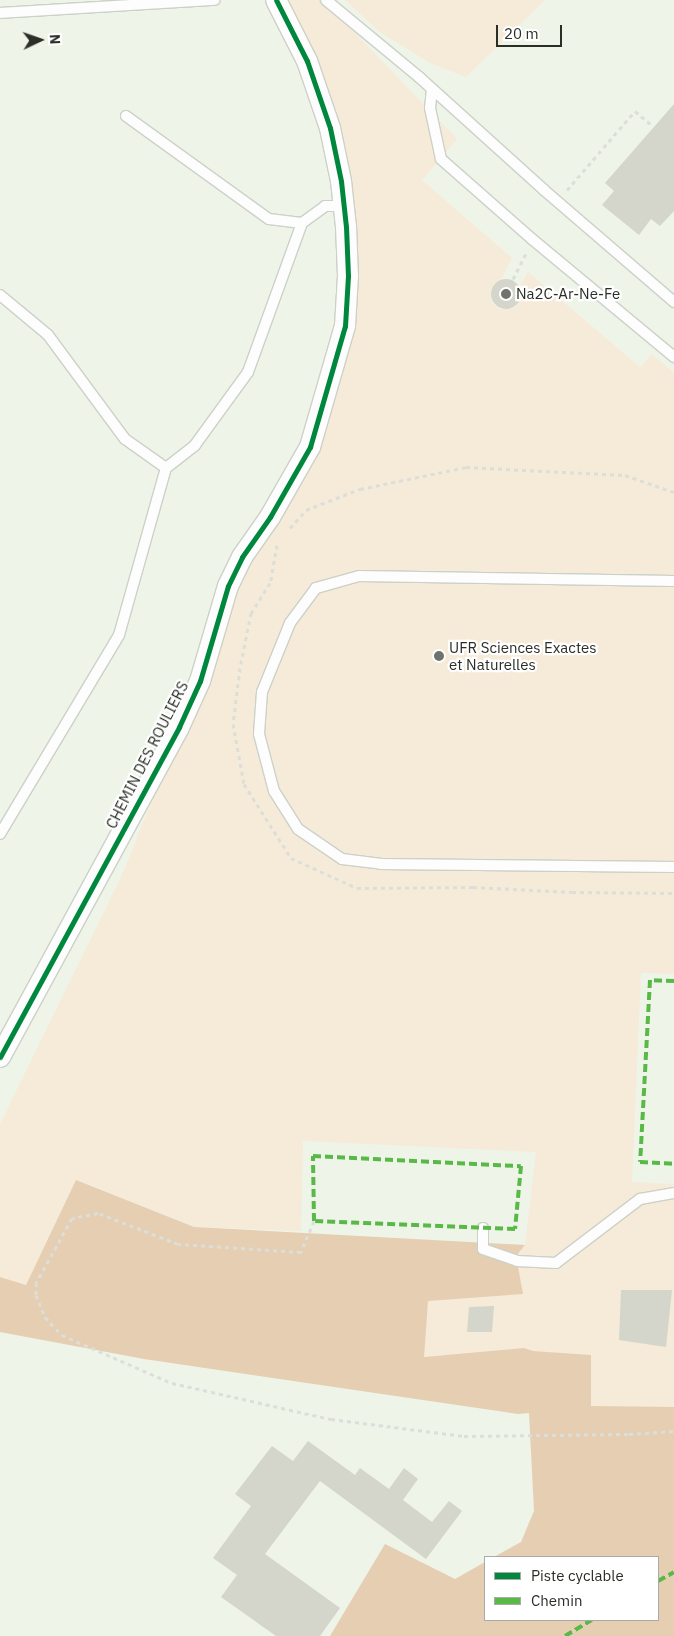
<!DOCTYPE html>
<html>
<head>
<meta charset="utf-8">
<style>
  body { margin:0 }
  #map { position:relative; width:674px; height:1636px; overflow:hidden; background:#eef4e8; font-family:"IBM Plex Sans",sans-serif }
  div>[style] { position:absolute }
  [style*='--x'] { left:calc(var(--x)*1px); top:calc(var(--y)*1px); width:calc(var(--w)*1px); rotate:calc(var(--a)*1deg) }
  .green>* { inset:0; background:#f6ead8 }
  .forest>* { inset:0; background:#e5ceb1 }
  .building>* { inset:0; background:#d4d5cb }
  .round { border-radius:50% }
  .path>* { height:3px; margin-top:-1.5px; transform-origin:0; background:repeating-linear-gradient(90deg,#dcdeda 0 4px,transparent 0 8px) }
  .roads { filter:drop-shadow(1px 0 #ccd1c8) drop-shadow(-1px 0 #ccd1c8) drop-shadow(0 1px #ccd1c8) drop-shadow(0 -1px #ccd1c8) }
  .lane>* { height:10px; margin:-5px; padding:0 5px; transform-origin:5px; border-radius:5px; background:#fcfdfc }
  .street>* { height:20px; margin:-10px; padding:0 10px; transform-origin:10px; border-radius:10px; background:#fcfdfc }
  .quiet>* { height:4px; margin-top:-2px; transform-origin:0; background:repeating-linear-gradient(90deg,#58b947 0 8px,transparent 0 12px) }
  .cycleway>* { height:5px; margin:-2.5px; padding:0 2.5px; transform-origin:2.5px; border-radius:2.5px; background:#00873e }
  .dots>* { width:14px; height:14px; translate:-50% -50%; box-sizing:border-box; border:2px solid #fff; border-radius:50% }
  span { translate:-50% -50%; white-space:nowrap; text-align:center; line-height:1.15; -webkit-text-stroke:4.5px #fff; paint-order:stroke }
  .poi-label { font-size:15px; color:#2a2e26 }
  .left { translate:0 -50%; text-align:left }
  .street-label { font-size:15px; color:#2a2e26 }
  .legend { position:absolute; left:484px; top:1556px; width:175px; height:65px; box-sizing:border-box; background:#fff; border:1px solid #aaaba8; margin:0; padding:6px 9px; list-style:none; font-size:15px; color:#2a2e26 }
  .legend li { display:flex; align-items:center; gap:10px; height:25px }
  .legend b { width:25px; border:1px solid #aaaba8 }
  .north { position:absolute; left:15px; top:15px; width:50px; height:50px; -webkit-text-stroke:4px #fff; paint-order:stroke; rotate:87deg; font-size:14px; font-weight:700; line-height:20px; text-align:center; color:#2a2e26 }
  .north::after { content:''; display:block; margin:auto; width:18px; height:22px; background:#2a2e26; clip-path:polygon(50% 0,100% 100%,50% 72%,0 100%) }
  .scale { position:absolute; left:496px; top:25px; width:66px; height:22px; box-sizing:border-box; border:2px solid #2a2e26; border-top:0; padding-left:6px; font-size:15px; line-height:18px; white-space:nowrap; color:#2a2e26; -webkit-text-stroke:4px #fff; paint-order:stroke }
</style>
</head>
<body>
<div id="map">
  <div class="green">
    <div style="clip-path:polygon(272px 0,323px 0,457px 139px,422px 180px,512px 258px,502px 278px,491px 289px,491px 302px,499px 309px,515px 307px,520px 297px,519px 288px,528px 272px,640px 367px,652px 354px,674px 373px,674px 974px,641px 973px,632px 1182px,674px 1184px,674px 1407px,590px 1407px,591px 1355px,532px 1351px,524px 1348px,423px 1357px,428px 1300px,516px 1256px,525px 1245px,536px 1152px,303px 1141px,301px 1231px,194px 1227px,76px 1180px,26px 1285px,0 1277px,0 1124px,122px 875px,200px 681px,228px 586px,310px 447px,348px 276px,318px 94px)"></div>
    <div style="clip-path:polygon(345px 0,545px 0,466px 77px,430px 63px,380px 32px)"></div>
  </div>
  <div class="forest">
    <div style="clip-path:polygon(76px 1180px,194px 1227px,525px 1245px,516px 1256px,523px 1294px,428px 1301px,424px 1357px,524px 1348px,533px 1351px,591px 1355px,591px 1406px,674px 1407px,674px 1636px,330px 1636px,385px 1544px,455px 1579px,485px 1562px,485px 1620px,658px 1620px,658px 1557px,494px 1557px,521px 1542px,534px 1511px,529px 1413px,518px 1414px,144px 1359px,0 1332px,0 1277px,26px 1285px)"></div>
  </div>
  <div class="building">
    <div style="clip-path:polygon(674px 104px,674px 211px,660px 226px,651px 219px,639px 235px,602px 205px,614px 191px,605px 183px)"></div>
    <div class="round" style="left:491px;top:279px;width:30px;height:30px"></div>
    <div style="clip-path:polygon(621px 1290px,672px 1290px,666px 1347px,619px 1340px)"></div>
    <div style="clip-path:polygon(494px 1306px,492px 1332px,467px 1332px,469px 1307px)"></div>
    <div style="clip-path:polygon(308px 1441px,355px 1475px,360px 1468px,389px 1489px,404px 1468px,418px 1479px,403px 1500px,432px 1522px,449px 1501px,462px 1511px,426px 1559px,320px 1481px,265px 1554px,340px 1608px,320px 1636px,276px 1636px,221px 1597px,237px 1575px,213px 1558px,251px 1506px,235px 1494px,272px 1446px,293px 1461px)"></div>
  </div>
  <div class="path">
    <div style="--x:567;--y:190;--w:104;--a:-49.3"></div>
    <div style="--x:635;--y:111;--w:23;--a:40"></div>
    <div style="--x:513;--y:279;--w:29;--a:-63"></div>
    <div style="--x:290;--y:528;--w:24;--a:-48"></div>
    <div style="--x:306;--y:510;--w:58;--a:-21.3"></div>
    <div style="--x:360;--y:489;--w:108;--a:-11.7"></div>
    <div style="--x:466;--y:467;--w:159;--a:2.9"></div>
    <div style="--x:625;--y:475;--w:52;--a:19.1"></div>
    <div style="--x:277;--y:545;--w:39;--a:100"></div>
    <div style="--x:270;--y:583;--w:36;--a:122"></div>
    <div style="--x:251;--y:613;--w:56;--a:101.3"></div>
    <div style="--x:240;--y:668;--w:56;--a:97.1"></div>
    <div style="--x:233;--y:724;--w:61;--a:79.6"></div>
    <div style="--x:244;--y:784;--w:88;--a:57.6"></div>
    <div style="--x:291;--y:858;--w:72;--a:24.4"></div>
    <div style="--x:357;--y:888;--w:116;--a:-0.5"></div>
    <div style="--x:473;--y:887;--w:99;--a:2.9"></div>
    <div style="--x:572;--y:892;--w:102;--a:0.6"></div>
    <div style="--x:314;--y:1221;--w:34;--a:113"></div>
    <div style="--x:301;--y:1252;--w:123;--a:-176.3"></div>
    <div style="--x:178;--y:1244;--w:86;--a:-158.8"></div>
    <div style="--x:98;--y:1213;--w:26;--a:169"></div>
    <div style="--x:72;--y:1218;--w:74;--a:119"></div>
    <div style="--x:36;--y:1283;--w:12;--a:90"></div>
    <div style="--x:36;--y:1295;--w:24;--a:68"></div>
    <div style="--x:45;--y:1317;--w:25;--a:47"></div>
    <div style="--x:62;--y:1335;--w:120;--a:23.6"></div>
    <div style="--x:172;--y:1383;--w:163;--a:12.8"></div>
    <div style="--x:331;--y:1419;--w:134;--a:7.3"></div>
    <div style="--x:464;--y:1436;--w:165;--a:-0.7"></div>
    <div style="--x:629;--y:1434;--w:45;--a:-3.8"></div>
  </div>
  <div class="roads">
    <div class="lane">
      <div style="--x:326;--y:0;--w:121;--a:39.6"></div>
      <div style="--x:419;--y:77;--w:169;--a:42.1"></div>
      <div style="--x:544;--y:190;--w:172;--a:40.7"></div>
      <div style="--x:0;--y:13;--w:215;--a:-3.5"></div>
      <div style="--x:432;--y:89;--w:19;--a:96"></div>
      <div style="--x:430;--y:108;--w:52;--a:77.8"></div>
      <div style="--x:441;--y:159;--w:121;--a:41.3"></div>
      <div style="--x:532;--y:239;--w:185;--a:39.7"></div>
      <div style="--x:126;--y:116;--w:176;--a:35.8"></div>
      <div style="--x:269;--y:219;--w:33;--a:7"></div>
      <div style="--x:302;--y:223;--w:29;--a:-36"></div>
      <div style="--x:325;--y:206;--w:19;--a:0"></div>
      <div style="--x:0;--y:295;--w:62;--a:39.8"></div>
      <div style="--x:48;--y:335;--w:129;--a:53.5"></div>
      <div style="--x:125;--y:439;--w:50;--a:35.3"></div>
      <div style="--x:674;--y:581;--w:315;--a:-179.1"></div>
      <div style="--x:359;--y:576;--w:45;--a:164.4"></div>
      <div style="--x:316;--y:588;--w:44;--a:126.6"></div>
      <div style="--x:290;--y:623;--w:74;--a:112.1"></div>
      <div style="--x:262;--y:692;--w:42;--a:94.1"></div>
      <div style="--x:259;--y:734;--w:59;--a:75.3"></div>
      <div style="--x:274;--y:791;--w:45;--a:57.7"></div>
      <div style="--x:298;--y:829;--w:53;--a:34.3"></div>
      <div style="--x:342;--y:859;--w:38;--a:7"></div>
      <div style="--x:380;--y:864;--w:294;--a:0.6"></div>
      <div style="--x:0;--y:834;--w:232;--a:-59.1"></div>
      <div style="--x:119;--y:635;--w:173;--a:-74.3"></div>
      <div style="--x:166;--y:468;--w:37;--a:-38"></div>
      <div style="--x:195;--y:445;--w:90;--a:-54"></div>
      <div style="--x:248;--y:372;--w:158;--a:-70.1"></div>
      <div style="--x:483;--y:1228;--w:21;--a:90"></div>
      <div style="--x:483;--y:1249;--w:36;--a:19"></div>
      <div style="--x:517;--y:1261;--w:39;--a:3"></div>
      <div style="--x:556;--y:1263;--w:106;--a:-37.3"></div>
      <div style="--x:640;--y:1199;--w:35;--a:-10"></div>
    </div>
    <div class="street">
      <div style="--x:0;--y:1057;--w:375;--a:-61.5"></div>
      <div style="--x:179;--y:727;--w:51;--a:-65.5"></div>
      <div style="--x:200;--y:681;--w:99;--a:-73.6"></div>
      <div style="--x:228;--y:586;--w:32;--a:-64"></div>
      <div style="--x:242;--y:557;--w:49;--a:-55"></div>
      <div style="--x:270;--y:517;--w:81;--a:-60.3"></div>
      <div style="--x:310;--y:447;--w:126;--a:-73.9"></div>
      <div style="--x:345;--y:326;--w:50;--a:-86.6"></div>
      <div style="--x:348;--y:276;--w:49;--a:-92.3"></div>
      <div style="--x:346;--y:227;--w:46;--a:-96.2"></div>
      <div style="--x:341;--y:181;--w:54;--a:-101.7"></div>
      <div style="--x:330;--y:128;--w:71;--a:-108.9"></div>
      <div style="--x:307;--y:61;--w:68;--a:-116.9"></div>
    </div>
  </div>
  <div class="quiet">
    <div style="--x:674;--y:981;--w:24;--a:-178"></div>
    <div style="--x:650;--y:980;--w:182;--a:93.1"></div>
    <div style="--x:640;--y:1162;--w:34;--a:3"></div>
    <div style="--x:313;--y:1156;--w:208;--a:2.8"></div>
    <div style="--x:521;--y:1166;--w:63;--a:95.4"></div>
    <div style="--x:515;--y:1229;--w:201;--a:-177.7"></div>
    <div style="--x:314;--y:1221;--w:65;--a:-90.9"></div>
    <div style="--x:658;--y:1581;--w:18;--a:-29"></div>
    <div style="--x:565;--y:1636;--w:31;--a:-31"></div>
  </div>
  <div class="cycleway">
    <div style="--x:0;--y:1057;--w:375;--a:-61.5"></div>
    <div style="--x:179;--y:727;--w:51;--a:-65.5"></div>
    <div style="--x:200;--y:681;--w:99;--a:-73.6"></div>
    <div style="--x:228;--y:586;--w:32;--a:-64"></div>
    <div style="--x:242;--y:557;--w:49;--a:-55"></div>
    <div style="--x:270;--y:517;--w:81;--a:-60.3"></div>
    <div style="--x:310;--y:447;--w:126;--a:-73.9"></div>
    <div style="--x:345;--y:326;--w:50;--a:-86.6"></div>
    <div style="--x:348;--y:276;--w:49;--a:-92.3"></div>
    <div style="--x:346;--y:227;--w:46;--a:-96.2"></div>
    <div style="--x:341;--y:181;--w:54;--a:-101.7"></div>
    <div style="--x:330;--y:128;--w:71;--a:-108.9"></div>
    <div style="--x:307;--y:61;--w:68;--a:-116.9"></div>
  </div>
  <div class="dots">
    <div style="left:506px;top:294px;background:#6f736a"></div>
    <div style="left:439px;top:656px;background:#6f736a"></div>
  </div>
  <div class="poi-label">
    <span class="left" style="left:516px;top:294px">Na2C-Ar-Ne-Fe</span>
    <span class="left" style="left:449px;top:656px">UFR Sciences Exactes<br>et Naturelles</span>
  </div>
  <div class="street-label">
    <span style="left:147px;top:755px;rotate:-63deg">CHEMIN DES ROULIERS</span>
  </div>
  <ul class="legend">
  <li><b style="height:6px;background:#00873e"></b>Piste cyclable</li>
  <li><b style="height:6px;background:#58b947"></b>Chemin</li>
  </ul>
  <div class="north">N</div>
  <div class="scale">20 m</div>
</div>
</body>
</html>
